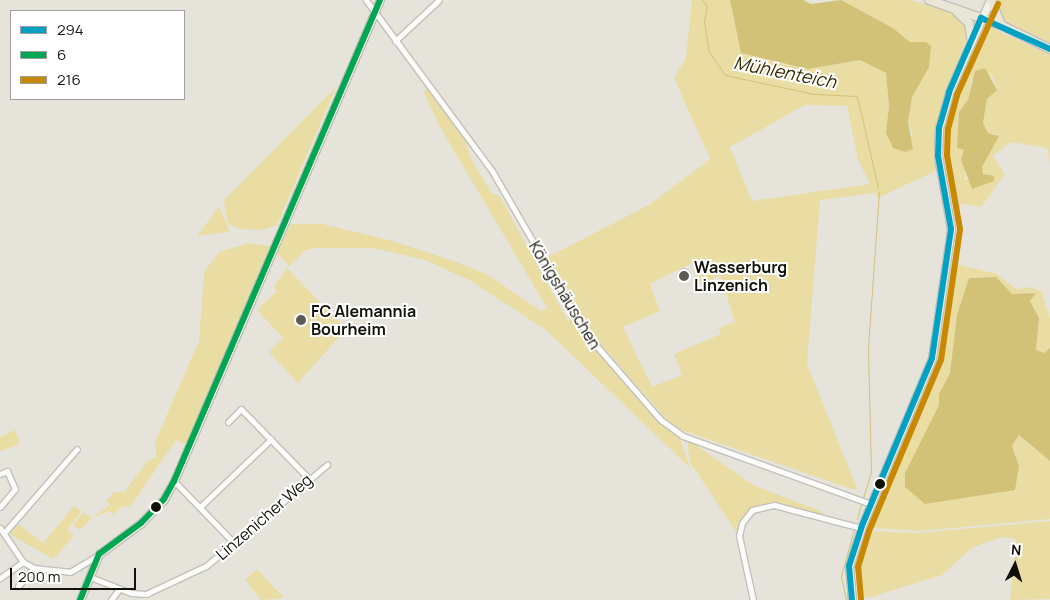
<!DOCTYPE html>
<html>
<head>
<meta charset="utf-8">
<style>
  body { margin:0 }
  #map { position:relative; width:1050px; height:600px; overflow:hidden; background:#e6e4da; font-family:Manrope,sans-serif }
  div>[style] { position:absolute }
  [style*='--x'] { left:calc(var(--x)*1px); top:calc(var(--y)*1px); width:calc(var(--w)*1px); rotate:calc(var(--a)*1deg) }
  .green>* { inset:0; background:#e9dda4 }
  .water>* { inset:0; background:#d2c278 }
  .stream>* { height:1px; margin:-0.5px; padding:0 0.5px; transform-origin:0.5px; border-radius:0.5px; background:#d2c278 }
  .building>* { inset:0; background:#c6c5bd }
  .round { border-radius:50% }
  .roads { filter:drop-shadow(1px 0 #c2c0b8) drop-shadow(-1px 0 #c2c0b8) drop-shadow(0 1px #c2c0b8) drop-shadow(0 -1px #c2c0b8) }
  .street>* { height:5px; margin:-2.5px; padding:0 2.5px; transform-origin:2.5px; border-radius:2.5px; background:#fbfbf9 }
  .secondary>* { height:7px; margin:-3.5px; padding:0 3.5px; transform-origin:3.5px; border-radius:3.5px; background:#f2f0e8 }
  .primary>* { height:8px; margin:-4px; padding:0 4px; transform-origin:4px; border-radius:4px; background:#e9e6d7 }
  .bus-1>* { height:6px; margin:-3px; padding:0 3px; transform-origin:3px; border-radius:3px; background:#01a1c4 }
  .bus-2>* { height:6px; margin:-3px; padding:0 3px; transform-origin:3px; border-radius:3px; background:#00a651 }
  .bus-3>* { height:6px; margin:-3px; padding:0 3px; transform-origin:3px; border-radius:3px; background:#c98802 }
  .dots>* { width:14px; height:14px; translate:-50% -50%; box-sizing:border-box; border:2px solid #fff; border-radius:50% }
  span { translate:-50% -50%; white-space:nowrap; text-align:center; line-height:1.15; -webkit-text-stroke:4px #fff; paint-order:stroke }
  .poi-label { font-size:16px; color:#111009; font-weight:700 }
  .left { translate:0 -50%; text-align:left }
  .street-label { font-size:16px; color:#111009 }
  .water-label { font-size:18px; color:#332b00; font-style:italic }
  .legend { position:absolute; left:10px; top:10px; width:175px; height:90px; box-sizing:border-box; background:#fff; border:1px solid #a09f9d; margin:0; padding:6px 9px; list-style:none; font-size:15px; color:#111009 }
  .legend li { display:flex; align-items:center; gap:10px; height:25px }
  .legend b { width:25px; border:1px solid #a09f9d }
  .north { position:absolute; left:990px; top:540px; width:50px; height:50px; -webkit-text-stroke:4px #fff; paint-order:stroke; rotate:5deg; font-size:14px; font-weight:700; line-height:20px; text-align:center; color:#111009 }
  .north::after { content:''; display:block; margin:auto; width:18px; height:22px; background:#111009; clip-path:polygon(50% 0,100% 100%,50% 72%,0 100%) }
  .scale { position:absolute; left:10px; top:568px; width:126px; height:22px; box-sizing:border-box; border:2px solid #111009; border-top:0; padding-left:6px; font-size:15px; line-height:18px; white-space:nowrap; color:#111009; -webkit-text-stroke:4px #fff; paint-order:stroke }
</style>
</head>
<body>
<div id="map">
  <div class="green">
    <div style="clip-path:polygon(evenodd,692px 0,730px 0,741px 53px,808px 69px,860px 60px,886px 73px,889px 106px,886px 133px,913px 136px,908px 122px,912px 97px,929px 67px,926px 42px,910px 42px,893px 28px,841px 0,911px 0,958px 15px,966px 22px,966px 40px,934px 134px,935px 171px,878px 198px,875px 193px,820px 200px,807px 364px,857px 488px,854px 490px,679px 429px,668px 421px,604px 348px,600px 349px,577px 315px,548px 257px,649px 205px,710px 159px,674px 78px,686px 58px,692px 0,805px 105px,847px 106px,858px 160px,870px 184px,752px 201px,730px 147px,805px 105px,692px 0,692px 263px,698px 284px,720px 276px,735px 322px,719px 328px,721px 334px,674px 354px,682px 375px,652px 387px,623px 327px,660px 311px,650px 284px,692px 263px)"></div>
    <div style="clip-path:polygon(998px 0,1050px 0,1050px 43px,1002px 19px)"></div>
    <div style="clip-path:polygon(evenodd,989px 27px,1050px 55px,1050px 163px,1047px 148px,1011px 142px,993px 156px,1005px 174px,981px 207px,952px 202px,940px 154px,948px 101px,974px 40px,989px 27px,992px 75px,997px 90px,987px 99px,983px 123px,988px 133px,997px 134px,981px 170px,987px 176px,992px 175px,965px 180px,964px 150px,957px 148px,959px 112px,969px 100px,971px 80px,992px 75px)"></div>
    <div style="clip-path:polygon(336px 87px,277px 225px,262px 230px,240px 229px,228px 224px,224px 200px)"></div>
    <div style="clip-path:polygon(426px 88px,464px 137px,471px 159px,492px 194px,499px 195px,568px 321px,574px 318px,611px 368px,679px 436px,690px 468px,546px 330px,469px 280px,425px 260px,373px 248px,316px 248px,306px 250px,289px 266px,276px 252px,291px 224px,322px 224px,393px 241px,459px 263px,488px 275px,541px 311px,547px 308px,440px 127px,424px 93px)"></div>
    <div style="clip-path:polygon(219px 206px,230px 232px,197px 236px)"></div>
    <div style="clip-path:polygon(249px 243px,270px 246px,186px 444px,176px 440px,130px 507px,123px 506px,113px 514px,110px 511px,92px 518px,80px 530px,73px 525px,84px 512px,92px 518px,110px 505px,106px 501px,114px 492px,124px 492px,147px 462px,156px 457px,155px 442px,199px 341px,204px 272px,219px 252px)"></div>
    <div style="clip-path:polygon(952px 263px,997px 274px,1016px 289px,1032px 287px,1042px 292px,1050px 319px,1050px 348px,1044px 354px,1036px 350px,1039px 318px,1030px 301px,1036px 292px,1012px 294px,996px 277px,972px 277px,957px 315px,954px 357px,939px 405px,905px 473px,1016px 456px,1012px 446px,1019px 435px,1050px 461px,1050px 519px,919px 531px,873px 528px,870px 518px,934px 364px)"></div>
    <div style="clip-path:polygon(287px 268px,346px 329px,298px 383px,269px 352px,283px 338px,257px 310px,277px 291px,274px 287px)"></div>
    <div style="clip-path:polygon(15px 430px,20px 444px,0 451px,0 437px)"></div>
    <div style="clip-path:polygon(687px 439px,753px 485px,823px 512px,821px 518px,779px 504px,762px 504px,744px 515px,736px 532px,690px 462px)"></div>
    <div style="clip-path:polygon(74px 506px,82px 511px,67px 530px,74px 536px,53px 559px,8px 533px,14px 526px,20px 525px,43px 543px)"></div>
    <div style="clip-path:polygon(1050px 521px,1050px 599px,1010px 600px,1016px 539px,1002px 537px,973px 547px,942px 575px,868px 598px,860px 596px,857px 580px,862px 575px,861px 569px,854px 568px,866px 531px,917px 533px)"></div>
    <div style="clip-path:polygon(257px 569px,284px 598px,261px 600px,245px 580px)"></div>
  </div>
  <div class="water">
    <div style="clip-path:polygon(803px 0,811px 4px,841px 0,893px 28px,910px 42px,926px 42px,931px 46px,929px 67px,912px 97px,908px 122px,913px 149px,905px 152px,893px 148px,886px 133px,889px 106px,886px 73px,860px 60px,808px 69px,741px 53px,730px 0)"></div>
    <div style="clip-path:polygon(985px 68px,997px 90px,987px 99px,983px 123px,988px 133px,999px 136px,982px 167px,983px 174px,994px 176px,994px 181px,972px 189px,961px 160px,964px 150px,957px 148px,959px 112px,968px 100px,975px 71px)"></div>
    <div style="clip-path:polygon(996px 277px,1012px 294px,1036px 293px,1030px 301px,1039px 318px,1036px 350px,1044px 353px,1050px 348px,1050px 461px,1019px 435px,1012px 446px,1019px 466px,1015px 490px,925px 504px,905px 487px,905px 473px,939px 405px,939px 394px,950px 373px,957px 315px,969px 278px)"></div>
  </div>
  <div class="stream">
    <div style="--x:702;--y:0;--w:8;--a:50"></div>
    <div style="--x:707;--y:6;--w:15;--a:101"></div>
    <div style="--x:704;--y:21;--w:31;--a:81"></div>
    <div style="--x:709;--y:52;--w:28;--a:55"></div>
    <div style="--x:725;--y:75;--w:91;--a:12.1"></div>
    <div style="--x:814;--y:94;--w:43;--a:2.7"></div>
    <div style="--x:857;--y:96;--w:94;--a:77.1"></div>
    <div style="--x:863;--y:498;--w:27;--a:-73"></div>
    <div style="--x:871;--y:472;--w:124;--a:-91.4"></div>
    <div style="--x:868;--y:348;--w:157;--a:-86"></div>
    <div style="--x:857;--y:519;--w:16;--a:-75"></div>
    <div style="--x:846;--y:600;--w:25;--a:-102"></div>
    <div style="--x:841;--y:576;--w:49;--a:-74.5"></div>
  </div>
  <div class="building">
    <div class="round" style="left:677px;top:268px;width:14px;height:14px"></div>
  </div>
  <div class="roads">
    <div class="street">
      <div style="--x:366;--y:0;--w:212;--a:53.6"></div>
      <div style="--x:492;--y:171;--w:190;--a:59.9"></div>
      <div style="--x:587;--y:335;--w:113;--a:49"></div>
      <div style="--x:661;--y:420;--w:27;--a:36"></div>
      <div style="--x:683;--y:436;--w:200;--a:19.9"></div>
      <div style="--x:395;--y:41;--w:60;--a:-43"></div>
      <div style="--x:228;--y:422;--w:18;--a:-45"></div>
      <div style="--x:241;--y:409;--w:96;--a:45.8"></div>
      <div style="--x:0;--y:474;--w:8;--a:-23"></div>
      <div style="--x:7;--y:471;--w:20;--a:66"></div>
      <div style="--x:15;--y:489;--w:23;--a:130"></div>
      <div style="--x:174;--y:481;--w:89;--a:45.9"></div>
      <div style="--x:201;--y:506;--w:97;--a:-43.7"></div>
      <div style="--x:0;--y:528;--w:41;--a:55.9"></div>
      <div style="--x:4;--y:533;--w:111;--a:-49"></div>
      <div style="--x:23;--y:562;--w:13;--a:29"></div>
      <div style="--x:34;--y:568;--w:36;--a:6"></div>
      <div style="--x:70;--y:572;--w:31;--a:-31"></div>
      <div style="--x:90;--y:577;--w:44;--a:21.3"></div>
      <div style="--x:131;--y:593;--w:15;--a:4"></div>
      <div style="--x:146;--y:594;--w:66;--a:-25"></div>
      <div style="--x:206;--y:566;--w:158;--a:-39.9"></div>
      <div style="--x:0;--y:578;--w:28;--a:-35"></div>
      <div style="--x:18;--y:586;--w:24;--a:-48"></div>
      <div style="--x:111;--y:600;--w:14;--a:-54"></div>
      <div style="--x:753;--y:600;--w:66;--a:-102.3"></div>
      <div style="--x:739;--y:536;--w:13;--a:-77"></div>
      <div style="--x:742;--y:523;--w:16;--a:-52"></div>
      <div style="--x:752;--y:510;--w:23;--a:-13"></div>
      <div style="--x:774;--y:505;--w:90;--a:14.8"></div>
    </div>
    <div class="secondary">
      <div style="--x:80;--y:600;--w:50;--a:-67.6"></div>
      <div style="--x:99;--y:554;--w:52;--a:-36.4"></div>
      <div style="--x:141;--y:523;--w:33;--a:-46"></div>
      <div style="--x:164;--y:499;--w:21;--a:-61"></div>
      <div style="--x:174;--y:481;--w:523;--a:-66.82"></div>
      <div style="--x:852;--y:600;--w:34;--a:-95"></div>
      <div style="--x:849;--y:566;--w:40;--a:-72"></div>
      <div style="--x:861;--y:528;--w:184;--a:-67.3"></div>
      <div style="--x:932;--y:358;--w:130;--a:-81.6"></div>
      <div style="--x:951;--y:229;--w:74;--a:-100.1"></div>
      <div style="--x:938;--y:156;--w:28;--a:-88"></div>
      <div style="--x:939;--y:128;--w:37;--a:-74"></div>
      <div style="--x:949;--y:92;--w:101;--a:-66"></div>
    </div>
    <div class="primary">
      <div style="--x:929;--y:0;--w:76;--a:19.1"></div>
      <div style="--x:1001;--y:25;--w:55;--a:26.1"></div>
      <div style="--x:991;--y:0;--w:27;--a:68"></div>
      <div style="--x:957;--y:12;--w:16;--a:43"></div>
      <div style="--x:969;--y:23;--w:15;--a:82"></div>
    </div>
  </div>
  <div class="bus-1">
    <div style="--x:981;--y:18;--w:76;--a:24.2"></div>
    <div style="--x:852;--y:600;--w:34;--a:-95"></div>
    <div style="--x:849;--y:566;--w:40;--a:-72"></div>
    <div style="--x:861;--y:528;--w:184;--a:-67.3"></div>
    <div style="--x:932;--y:358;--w:130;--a:-81.6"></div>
    <div style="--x:951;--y:229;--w:74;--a:-100.1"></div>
    <div style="--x:938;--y:156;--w:28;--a:-88"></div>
    <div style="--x:939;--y:128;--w:37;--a:-74"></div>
    <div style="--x:949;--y:92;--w:81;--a:-66.6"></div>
  </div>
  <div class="bus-2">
    <div style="--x:80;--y:600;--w:50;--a:-67.6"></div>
    <div style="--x:99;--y:554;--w:52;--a:-36.4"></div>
    <div style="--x:141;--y:523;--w:33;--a:-46"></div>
    <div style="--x:164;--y:499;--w:21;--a:-61"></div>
    <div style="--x:174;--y:481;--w:523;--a:-66.82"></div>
  </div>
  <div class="bus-3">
    <div style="--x:861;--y:599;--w:32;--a:-95"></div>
    <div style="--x:858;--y:567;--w:38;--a:-73"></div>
    <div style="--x:869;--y:531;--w:186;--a:-67.2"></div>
    <div style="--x:941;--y:360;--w:132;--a:-81.7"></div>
    <div style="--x:960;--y:229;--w:75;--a:-100"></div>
    <div style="--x:947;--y:155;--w:26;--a:-88"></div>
    <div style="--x:948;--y:129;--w:35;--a:-75"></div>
    <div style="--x:957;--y:95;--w:100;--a:-65.7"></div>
  </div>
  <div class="dots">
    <div style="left:684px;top:276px;background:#5c5a52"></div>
    <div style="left:301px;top:320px;background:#5c5a52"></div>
    <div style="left:880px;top:484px;background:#111009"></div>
    <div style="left:156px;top:507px;background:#111009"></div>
  </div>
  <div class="poi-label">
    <span class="left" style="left:694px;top:276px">Wasserburg<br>Linzenich</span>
    <span class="left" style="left:311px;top:320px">FC Alemannia<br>Bourheim</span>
  </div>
  <div class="street-label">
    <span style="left:565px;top:295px;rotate:59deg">Königshäuschen</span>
    <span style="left:264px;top:517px;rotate:-41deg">Linzenicher Weg</span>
  </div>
  <div class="water-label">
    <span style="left:785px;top:72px;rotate:11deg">Mühlenteich</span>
  </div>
  <ul class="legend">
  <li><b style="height:6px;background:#01a1c4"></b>294</li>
  <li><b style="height:6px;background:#00a651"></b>6</li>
  <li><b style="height:6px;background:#c98802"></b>216</li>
  </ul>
  <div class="north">N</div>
  <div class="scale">200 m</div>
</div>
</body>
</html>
